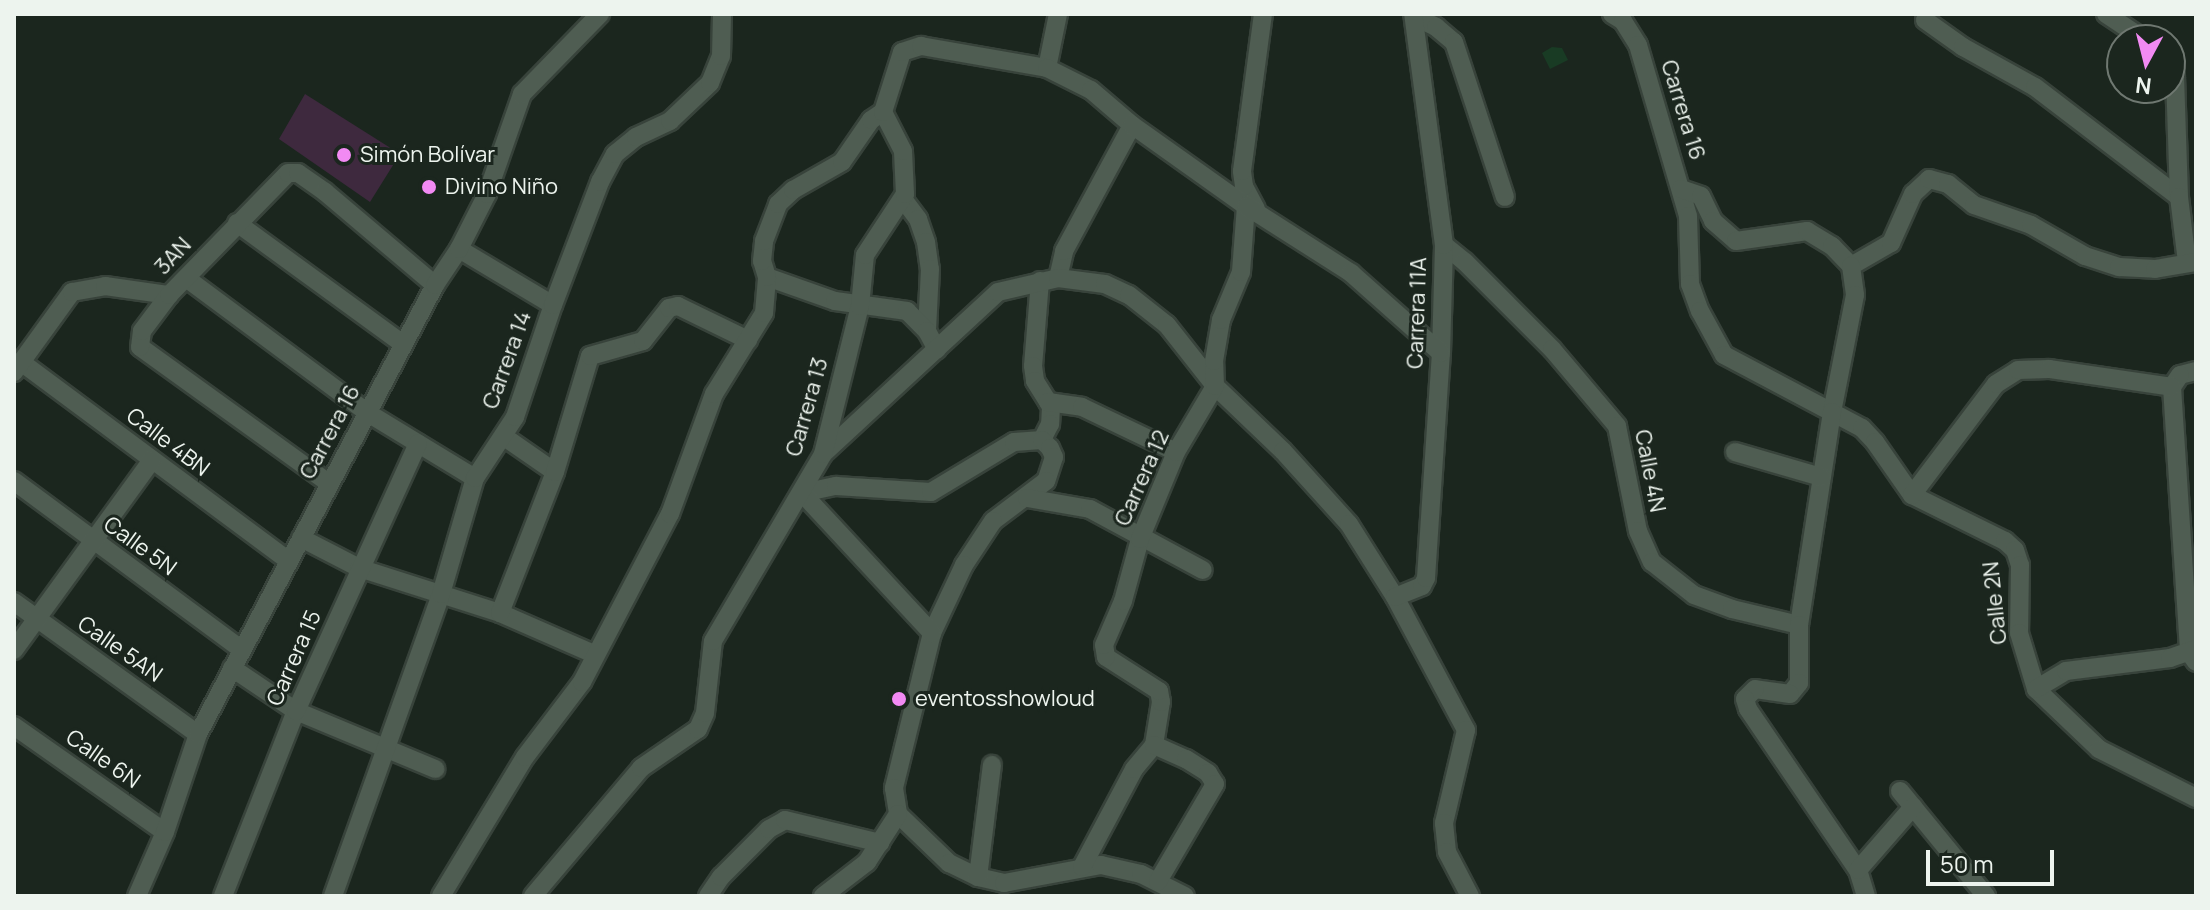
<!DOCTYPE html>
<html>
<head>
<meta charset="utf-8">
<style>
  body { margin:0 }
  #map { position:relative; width:2210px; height:910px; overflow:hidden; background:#1b261e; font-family:Manrope,sans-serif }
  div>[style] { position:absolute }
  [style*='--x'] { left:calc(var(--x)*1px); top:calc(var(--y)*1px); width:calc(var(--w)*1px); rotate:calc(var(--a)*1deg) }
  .green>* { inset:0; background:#3e293e }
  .building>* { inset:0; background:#193b24 }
  .roads { filter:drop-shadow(2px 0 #38433b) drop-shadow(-2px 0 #38433b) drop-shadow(0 2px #38433b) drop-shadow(0 -2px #38433b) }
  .minor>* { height:18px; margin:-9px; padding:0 9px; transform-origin:9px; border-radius:9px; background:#4f5d52 }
  .dots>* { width:22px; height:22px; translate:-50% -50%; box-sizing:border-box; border:4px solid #1b261e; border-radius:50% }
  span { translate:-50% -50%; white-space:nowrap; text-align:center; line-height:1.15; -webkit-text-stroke:6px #1b261e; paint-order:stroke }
  .street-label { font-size:22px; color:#edf4ee }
  .poi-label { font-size:22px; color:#edf4ee }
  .left { translate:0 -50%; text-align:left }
  .frame { position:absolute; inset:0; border:16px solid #edf4ee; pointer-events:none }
  .north { position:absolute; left:2106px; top:24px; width:80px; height:80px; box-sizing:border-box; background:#1b261e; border:2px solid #6f7871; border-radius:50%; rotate:187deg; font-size:22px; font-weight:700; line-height:32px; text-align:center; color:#edf4ee }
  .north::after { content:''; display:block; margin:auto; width:28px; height:36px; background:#f28af3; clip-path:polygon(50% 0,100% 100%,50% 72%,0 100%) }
  .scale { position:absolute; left:1926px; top:850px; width:128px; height:36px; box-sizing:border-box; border:4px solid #edf4ee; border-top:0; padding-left:10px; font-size:24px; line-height:28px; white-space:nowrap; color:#edf4ee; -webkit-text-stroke:6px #1b261e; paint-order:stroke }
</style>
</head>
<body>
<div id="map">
  <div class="green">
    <div style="clip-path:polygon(305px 94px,400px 154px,370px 202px,279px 139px)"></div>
  </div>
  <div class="building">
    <div style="clip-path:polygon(1552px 47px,1562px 48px,1568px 60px,1550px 69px,1542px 53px)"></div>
  </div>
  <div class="roads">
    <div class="minor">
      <div style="--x:1612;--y:14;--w:13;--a:32"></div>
      <div style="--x:1623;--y:21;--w:28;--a:58"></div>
      <div style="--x:1638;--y:45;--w:178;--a:73.7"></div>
      <div style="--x:1688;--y:216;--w:68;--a:88.3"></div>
      <div style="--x:1690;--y:284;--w:29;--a:70"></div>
      <div style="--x:1700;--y:311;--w:50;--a:61.4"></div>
      <div style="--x:1724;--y:355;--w:156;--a:27.9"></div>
      <div style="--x:1862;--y:428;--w:19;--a:47"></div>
      <div style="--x:1875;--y:442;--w:65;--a:55.1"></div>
      <div style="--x:1912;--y:495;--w:104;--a:26.3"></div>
      <div style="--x:2005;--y:541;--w:13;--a:42"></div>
      <div style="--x:2015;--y:550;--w:16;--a:72"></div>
      <div style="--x:2020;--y:565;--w:68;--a:90.8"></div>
      <div style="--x:2019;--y:633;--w:59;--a:73.1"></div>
      <div style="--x:2036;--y:689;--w:87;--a:43.6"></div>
      <div style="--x:2099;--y:749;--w:109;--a:26.8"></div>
      <div style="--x:2106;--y:14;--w:47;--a:33.7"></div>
      <div style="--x:1415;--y:17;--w:23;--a:25"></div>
      <div style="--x:1436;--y:27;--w:23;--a:40"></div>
      <div style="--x:1454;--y:42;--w:163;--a:71.8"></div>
      <div style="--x:1925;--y:20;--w:47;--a:35.4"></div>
      <div style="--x:1963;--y:47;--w:82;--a:29.1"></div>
      <div style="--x:2035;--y:87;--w:181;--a:37.4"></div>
      <div style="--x:2170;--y:57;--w:20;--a:75"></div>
      <div style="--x:2175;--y:76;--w:121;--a:88.1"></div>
      <div style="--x:2179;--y:197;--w:65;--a:83"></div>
      <div style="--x:1047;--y:68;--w:55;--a:-78.5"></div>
      <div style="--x:1681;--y:189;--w:21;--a:19"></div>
      <div style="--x:1701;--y:196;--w:28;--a:64"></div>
      <div style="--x:1713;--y:221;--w:30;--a:41"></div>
      <div style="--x:1736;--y:241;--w:72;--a:-8"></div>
      <div style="--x:1807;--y:231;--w:29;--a:31"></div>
      <div style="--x:1832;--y:246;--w:28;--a:46"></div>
      <div style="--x:1851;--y:266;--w:46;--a:-29.9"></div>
      <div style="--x:1891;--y:243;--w:54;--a:-65.8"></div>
      <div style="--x:1913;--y:194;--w:22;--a:-43"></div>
      <div style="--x:1929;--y:179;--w:20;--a:15"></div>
      <div style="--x:1948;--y:184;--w:33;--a:39"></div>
      <div style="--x:1974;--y:205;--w:60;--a:19.3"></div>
      <div style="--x:2031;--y:225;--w:62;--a:29.9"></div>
      <div style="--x:2085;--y:256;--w:36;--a:18"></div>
      <div style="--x:2119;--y:267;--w:36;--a:3"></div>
      <div style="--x:2155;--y:269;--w:42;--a:-9.7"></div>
      <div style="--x:903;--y:199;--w:25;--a:53"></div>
      <div style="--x:918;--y:219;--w:24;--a:71"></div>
      <div style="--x:926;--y:242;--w:27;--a:82"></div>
      <div style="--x:930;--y:269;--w:62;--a:92.8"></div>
      <div style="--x:1256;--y:209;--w:26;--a:-118"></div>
      <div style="--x:1244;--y:186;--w:15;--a:-98"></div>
      <div style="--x:1242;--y:171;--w:158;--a:-82.4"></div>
      <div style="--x:237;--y:223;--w:205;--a:36.1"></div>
      <div style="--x:1444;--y:245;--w:27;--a:39"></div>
      <div style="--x:1465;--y:262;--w:123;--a:45"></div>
      <div style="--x:1552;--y:349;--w:101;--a:49.8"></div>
      <div style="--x:1617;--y:426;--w:107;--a:78.7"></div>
      <div style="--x:1638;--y:531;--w:34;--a:66"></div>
      <div style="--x:1652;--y:562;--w:53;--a:38.2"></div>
      <div style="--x:1694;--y:595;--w:40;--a:20.2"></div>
      <div style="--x:1732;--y:609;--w:69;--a:13.4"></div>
      <div style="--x:459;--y:249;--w:109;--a:30.8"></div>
      <div style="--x:1851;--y:266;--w:29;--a:82"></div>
      <div style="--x:1855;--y:295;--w:119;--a:101.1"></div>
      <div style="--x:1832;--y:412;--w:216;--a:98.8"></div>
      <div style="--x:1799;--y:625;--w:58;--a:90"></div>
      <div style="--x:1799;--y:683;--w:14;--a:129"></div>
      <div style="--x:1790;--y:694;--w:35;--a:-172"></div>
      <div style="--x:1755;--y:689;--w:14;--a:135"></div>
      <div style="--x:1745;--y:699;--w:10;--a:73"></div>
      <div style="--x:1748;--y:709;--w:195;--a:55.7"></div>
      <div style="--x:1858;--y:870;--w:27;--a:73"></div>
      <div style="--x:767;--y:277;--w:72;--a:19.4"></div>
      <div style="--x:835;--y:301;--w:73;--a:7.9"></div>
      <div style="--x:907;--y:311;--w:28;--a:45"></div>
      <div style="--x:927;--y:331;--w:21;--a:62"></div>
      <div style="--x:186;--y:278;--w:227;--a:36.6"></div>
      <div style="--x:368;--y:413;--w:125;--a:31.3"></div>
      <div style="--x:1058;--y:278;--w:28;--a:-77"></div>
      <div style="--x:1064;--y:251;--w:143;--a:-61.6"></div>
      <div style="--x:1040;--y:281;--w:85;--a:94.7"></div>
      <div style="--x:1033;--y:366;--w:15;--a:82"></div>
      <div style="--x:1035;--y:381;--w:31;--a:58"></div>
      <div style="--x:1051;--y:407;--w:17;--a:93"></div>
      <div style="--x:1050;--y:424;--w:18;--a:117"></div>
      <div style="--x:21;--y:362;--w:332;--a:36.6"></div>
      <div style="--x:2196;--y:371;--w:16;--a:166"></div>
      <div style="--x:2180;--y:375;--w:14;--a:124"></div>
      <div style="--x:2172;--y:387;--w:266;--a:86.3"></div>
      <div style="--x:2189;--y:652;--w:12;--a:55"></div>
      <div style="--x:14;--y:372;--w:99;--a:-54.1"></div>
      <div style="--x:72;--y:292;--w:34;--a:-10"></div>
      <div style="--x:105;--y:286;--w:65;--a:8"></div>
      <div style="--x:1048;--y:402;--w:34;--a:8"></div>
      <div style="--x:1082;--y:407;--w:104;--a:25.6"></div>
      <div style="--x:503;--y:436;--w:63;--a:34.7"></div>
      <div style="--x:1735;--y:452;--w:90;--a:16.2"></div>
      <div style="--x:823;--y:454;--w:238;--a:-42.8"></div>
      <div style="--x:998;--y:292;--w:62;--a:-13.1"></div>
      <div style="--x:1058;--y:278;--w:47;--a:7.3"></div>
      <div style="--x:1105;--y:284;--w:26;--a:25"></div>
      <div style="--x:1129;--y:295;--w:48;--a:38.3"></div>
      <div style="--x:1167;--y:325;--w:78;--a:51.8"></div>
      <div style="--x:1215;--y:386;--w:94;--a:43.7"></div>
      <div style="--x:1283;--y:451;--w:98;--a:47.9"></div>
      <div style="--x:1349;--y:524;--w:86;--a:57.8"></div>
      <div style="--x:1395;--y:597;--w:151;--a:61.9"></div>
      <div style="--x:1466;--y:730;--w:96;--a:103.3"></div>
      <div style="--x:1444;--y:823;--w:29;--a:84"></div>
      <div style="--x:1447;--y:852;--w:50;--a:62.4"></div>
      <div style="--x:14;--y:481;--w:281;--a:36.5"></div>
      <div style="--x:330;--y:484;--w:234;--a:-144.2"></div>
      <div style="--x:140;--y:347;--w:16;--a:-83"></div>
      <div style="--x:142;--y:331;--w:45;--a:-53.1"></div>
      <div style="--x:169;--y:295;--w:170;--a:-45.7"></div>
      <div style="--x:288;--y:173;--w:10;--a:0"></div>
      <div style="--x:298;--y:173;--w:33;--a:35"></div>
      <div style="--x:325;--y:192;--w:144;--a:40.2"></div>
      <div style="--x:802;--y:493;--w:35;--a:-12"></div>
      <div style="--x:836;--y:486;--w:95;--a:3.6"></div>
      <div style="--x:931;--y:492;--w:97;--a:-31.1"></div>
      <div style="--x:1014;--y:442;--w:28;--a:-4"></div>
      <div style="--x:1042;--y:440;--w:11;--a:45"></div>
      <div style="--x:1050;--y:448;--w:10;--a:66"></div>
      <div style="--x:1054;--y:457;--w:25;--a:108"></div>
      <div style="--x:1046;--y:481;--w:66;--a:143"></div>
      <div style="--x:993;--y:521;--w:53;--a:123.4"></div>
      <div style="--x:964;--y:565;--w:75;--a:115.2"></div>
      <div style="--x:932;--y:633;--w:160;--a:103.8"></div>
      <div style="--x:894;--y:788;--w:26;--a:81"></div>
      <div style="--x:898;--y:814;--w:71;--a:43.9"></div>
      <div style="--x:949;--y:863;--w:32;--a:26"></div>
      <div style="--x:978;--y:877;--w:27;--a:13"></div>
      <div style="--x:1004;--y:883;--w:99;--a:-10.5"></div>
      <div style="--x:1101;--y:865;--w:41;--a:12.7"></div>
      <div style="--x:1141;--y:874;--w:49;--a:26.6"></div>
      <div style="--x:802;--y:493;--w:191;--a:47.1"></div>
      <div style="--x:1912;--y:495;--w:139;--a:-52.9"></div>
      <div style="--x:1996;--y:384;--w:26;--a:-32"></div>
      <div style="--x:2018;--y:370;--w:31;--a:-2"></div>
      <div style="--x:2049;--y:369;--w:124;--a:8.3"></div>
      <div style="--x:1027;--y:498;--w:64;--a:9.9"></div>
      <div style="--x:1090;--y:509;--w:128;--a:28.4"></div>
      <div style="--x:301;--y:538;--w:65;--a:27.3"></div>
      <div style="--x:359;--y:568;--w:148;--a:17.7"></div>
      <div style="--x:500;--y:613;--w:103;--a:23.6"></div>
      <div style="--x:1395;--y:597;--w:29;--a:-22"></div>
      <div style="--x:1422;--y:586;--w:9;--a:-63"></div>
      <div style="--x:1426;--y:578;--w:225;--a:-86.2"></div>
      <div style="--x:1441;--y:353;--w:108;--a:-88.4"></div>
      <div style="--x:1444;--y:245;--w:233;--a:-97.6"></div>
      <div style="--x:14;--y:602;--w:226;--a:35.7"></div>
      <div style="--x:500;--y:613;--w:151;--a:-68.7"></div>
      <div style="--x:555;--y:472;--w:121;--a:-73.2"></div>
      <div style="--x:590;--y:356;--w:55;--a:-15.8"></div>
      <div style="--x:643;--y:341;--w:42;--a:-51.8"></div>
      <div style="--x:669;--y:308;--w:9;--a:-13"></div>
      <div style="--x:678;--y:306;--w:78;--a:25.9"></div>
      <div style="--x:14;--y:650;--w:235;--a:-54"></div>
      <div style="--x:232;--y:668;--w:77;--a:33.9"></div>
      <div style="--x:296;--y:711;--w:151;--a:22.6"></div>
      <div style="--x:2036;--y:689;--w:35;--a:-31"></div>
      <div style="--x:2066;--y:671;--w:105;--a:-7.1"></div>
      <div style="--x:2170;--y:658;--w:28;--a:-19"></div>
      <div style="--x:14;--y:726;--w:184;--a:35.1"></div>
      <div style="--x:1154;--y:745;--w:44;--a:-80.8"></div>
      <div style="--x:1161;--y:702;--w:11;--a:-100"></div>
      <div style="--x:1159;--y:691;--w:63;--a:-147.3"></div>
      <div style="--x:1106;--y:657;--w:12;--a:-99"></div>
      <div style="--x:1104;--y:645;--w:48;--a:-66.6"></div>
      <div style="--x:1123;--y:601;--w:64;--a:-74.7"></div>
      <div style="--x:1140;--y:539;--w:94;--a:-67.5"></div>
      <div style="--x:1176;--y:452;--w:77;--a:-59.4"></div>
      <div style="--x:1215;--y:386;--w:25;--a:-92"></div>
      <div style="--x:1214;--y:361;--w:42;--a:-80.3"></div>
      <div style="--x:1221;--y:320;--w:52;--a:-67.4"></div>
      <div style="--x:1241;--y:272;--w:66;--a:-85.7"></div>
      <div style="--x:1900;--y:791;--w:136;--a:50.7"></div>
      <div style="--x:1082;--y:867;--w:111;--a:-62"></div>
      <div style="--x:1134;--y:769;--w:31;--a:-50"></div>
      <div style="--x:1154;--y:745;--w:35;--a:24"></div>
      <div style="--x:1186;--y:759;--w:26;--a:32"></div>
      <div style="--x:1208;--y:773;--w:13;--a:58"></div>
      <div style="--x:1215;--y:784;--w:113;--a:120.4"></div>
      <div style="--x:1858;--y:870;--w:84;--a:-48.9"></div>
      <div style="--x:978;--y:877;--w:113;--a:-82.9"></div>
      <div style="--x:137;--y:896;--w:70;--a:-66.4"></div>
      <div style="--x:165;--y:832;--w:103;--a:-71.4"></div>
      <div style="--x:198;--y:734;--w:508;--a:-62.17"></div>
      <div style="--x:435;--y:285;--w:43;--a:-56.3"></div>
      <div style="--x:459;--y:249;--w:62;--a:-63"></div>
      <div style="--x:487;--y:194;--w:106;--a:-70.7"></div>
      <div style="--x:522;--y:94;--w:112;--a:-45.7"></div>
      <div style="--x:223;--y:896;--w:199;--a:-68.5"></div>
      <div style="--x:296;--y:711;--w:294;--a:-65.5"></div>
      <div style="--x:333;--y:896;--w:321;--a:-70.3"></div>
      <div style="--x:441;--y:594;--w:121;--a:-73.7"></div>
      <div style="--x:475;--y:478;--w:73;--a:-56.7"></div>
      <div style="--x:515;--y:417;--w:118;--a:-71.3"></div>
      <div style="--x:553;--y:305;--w:132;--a:-69.1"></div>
      <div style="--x:600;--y:182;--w:32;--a:-62"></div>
      <div style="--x:615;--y:154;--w:27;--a:-39"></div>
      <div style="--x:636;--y:137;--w:38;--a:-25"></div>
      <div style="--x:670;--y:121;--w:55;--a:-43.5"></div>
      <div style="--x:710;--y:83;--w:29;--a:-68"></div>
      <div style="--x:721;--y:56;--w:42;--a:-88.6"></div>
      <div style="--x:441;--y:896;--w:162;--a:-58.9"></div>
      <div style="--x:525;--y:757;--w:94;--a:-52.8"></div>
      <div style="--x:582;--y:682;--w:190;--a:-62.4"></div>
      <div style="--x:670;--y:514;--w:128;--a:-69.9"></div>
      <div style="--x:714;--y:394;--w:95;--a:-58.3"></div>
      <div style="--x:764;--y:313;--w:36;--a:-85"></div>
      <div style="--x:767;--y:277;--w:17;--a:-107"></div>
      <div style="--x:762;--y:261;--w:20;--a:-84"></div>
      <div style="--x:764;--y:241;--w:40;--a:-69"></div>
      <div style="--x:778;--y:204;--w:21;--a:-43"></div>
      <div style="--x:793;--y:190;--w:56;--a:-29.7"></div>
      <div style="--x:842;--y:162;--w:51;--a:-55.4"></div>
      <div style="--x:871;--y:120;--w:14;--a:-34"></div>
      <div style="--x:533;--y:896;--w:167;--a:-49.8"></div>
      <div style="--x:641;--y:768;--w:69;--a:-34.4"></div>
      <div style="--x:698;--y:729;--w:17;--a:-66"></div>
      <div style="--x:705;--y:713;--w:72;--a:-83.7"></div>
      <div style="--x:713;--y:641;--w:217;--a:-59.5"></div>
      <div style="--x:823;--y:454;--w:153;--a:-76"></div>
      <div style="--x:860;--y:306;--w:51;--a:-84.4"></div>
      <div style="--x:865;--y:255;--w:73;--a:-56.7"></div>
      <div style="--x:905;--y:194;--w:43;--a:-92.7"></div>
      <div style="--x:903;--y:151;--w:44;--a:-117.1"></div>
      <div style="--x:883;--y:112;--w:63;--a:-72.4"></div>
      <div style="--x:902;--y:52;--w:20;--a:-18"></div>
      <div style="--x:921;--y:46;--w:128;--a:9.9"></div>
      <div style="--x:1047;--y:68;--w:49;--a:26.6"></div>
      <div style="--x:1091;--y:90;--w:54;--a:40.5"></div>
      <div style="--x:1132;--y:125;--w:140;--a:35.4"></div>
      <div style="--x:1246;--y:206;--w:125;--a:32.5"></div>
      <div style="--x:1351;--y:273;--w:120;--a:41.6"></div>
      <div style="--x:708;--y:896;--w:23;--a:-56"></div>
      <div style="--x:721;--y:877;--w:68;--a:-45"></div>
      <div style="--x:769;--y:829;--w:18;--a:-29"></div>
      <div style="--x:785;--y:820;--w:98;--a:13.6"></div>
      <div style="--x:823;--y:896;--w:56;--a:-37.7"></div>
      <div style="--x:867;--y:862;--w:57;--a:-57.1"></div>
    </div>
  </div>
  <div class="dots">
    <div style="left:344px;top:155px;background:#f28af3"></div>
    <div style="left:429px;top:187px;background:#f28af3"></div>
    <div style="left:899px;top:699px;background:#f28af3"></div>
  </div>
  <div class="street-label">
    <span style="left:1683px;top:110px;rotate:73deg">Carrera 16</span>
    <span style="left:173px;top:256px;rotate:-47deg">3AN</span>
    <span style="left:1417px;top:313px;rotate:-88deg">Carrera 11A</span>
    <span style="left:507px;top:360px;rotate:-70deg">Carrera 14</span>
    <span style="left:807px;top:407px;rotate:-74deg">Carrera 13</span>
    <span style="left:330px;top:432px;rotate:-62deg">Carrera 16</span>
    <span style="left:168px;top:442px;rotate:37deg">Calle 4BN</span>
    <span style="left:1650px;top:471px;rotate:79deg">Calle 4N</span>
    <span style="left:1142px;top:478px;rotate:-66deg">Carrera 12</span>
    <span style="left:140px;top:546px;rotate:36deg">Calle 5N</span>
    <span style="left:1995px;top:603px;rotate:-96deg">Calle 2N</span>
    <span style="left:120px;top:649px;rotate:35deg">Calle 5AN</span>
    <span style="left:294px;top:658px;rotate:-66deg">Carrera 15</span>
    <span style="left:103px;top:759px;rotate:35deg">Calle 6N</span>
  </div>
  <div class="poi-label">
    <span class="left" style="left:360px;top:155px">Simón Bolívar</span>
    <span class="left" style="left:445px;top:187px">Divino Niño</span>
    <span class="left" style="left:915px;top:699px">eventosshowloud</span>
  </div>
  <div class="frame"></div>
  <div class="north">N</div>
  <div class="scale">50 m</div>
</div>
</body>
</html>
